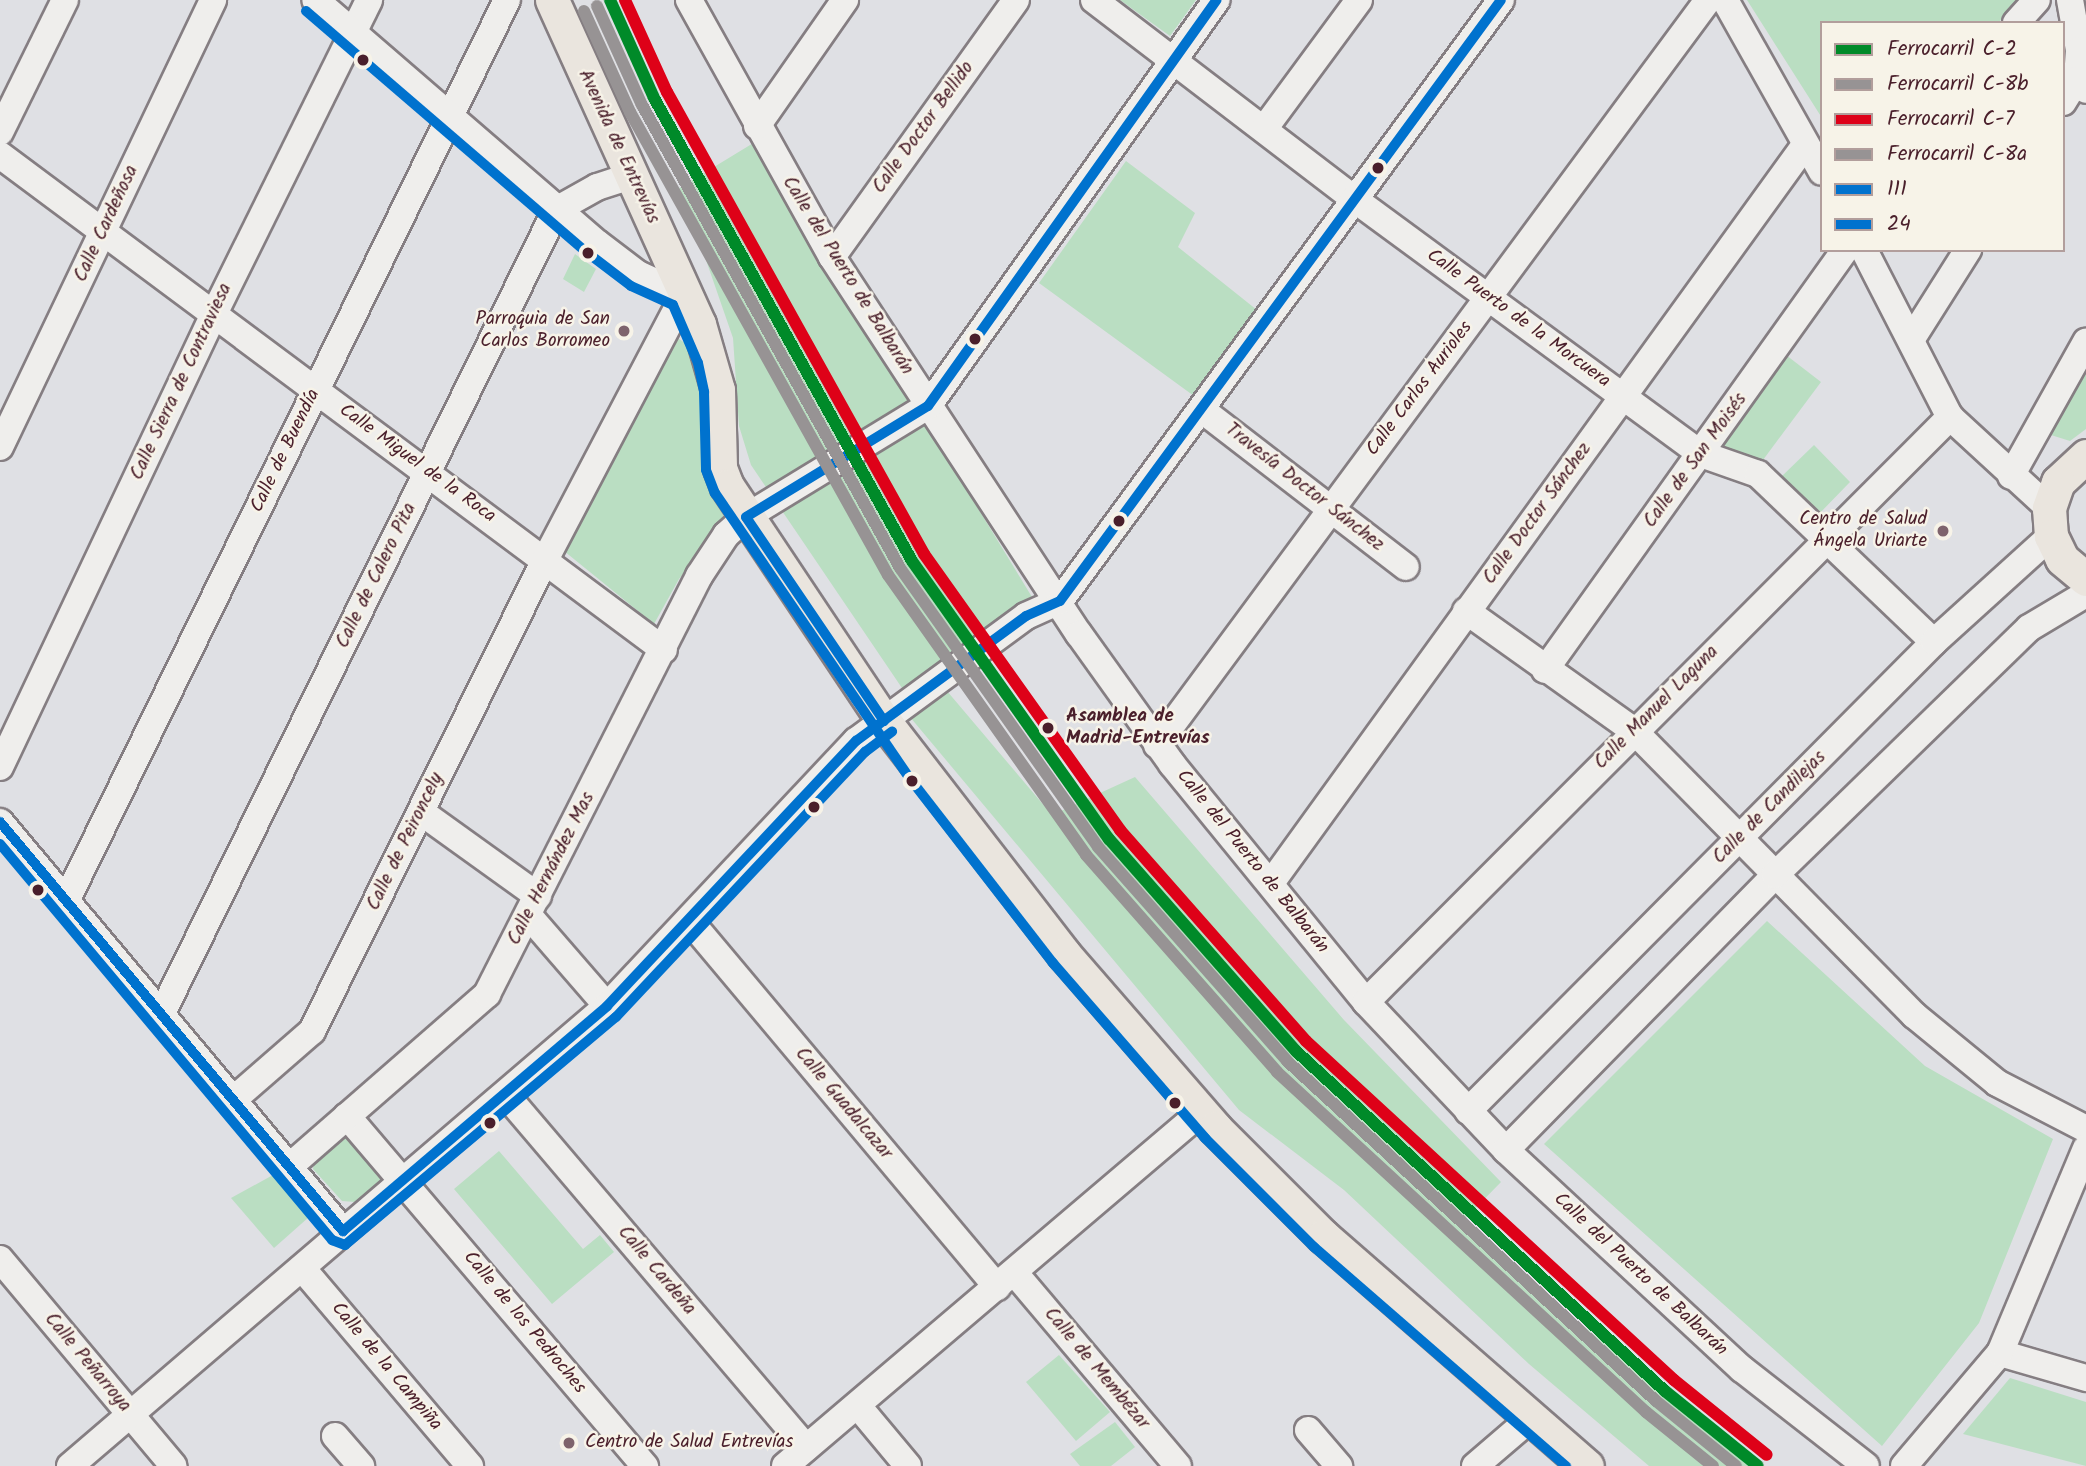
<!DOCTYPE html>
<html>
<head>
<meta charset="utf-8">
<style>
  body { margin:0 }
  #map { position:relative; width:2086px; height:1466px; overflow:hidden; background:#dfe0e4; font-family:Kalam,sans-serif }
  div>[style] { position:absolute }
  [style*='--x'] { left:calc(var(--x)*1px); top:calc(var(--y)*1px); width:calc(var(--w)*1px); rotate:calc(var(--a)*1deg) }
  .green>* { inset:0; background:#badec2 }
  .roads { filter:drop-shadow(2px 0 #857e82) drop-shadow(-2px 0 #857e82) drop-shadow(0 2px #857e82) drop-shadow(0 -2px #857e82) }
  .minor>* { height:26px; margin:-13px; padding:0 13px; transform-origin:13px; border-radius:13px; background:#efeeec }
  .major>* { height:33px; margin:-16.5px; padding:0 16.5px; transform-origin:16.5px; border-radius:16.5px; background:#eae5de }
  .bus-1>* { height:10px; margin:-5px; padding:0 5px; transform-origin:5px; border-radius:5px; background:#0072ce }
  .bus-2>* { height:10px; margin:-5px; padding:0 5px; transform-origin:5px; border-radius:5px; background:#0072ce }
  .rail-1>* { height:12px; margin:-6px; padding:0 6px; transform-origin:6px; border-radius:6px; background:#008a29 }
  .rail-2>* { height:12px; margin:-6px; padding:0 6px; transform-origin:6px; border-radius:6px; background:#979394 }
  .rail-3>* { height:12px; margin:-6px; padding:0 6px; transform-origin:6px; border-radius:6px; background:#de0118 }
  .rail-4>* { height:12px; margin:-6px; padding:0 6px; transform-origin:6px; border-radius:6px; background:#979394 }
  .dots>* { width:19px; height:19px; translate:-50% -50%; box-sizing:border-box; border:4px solid #f7f3e8; border-radius:50% }
  span { translate:-50% -50%; white-space:nowrap; text-align:center; line-height:1.15; -webkit-text-stroke:5px #f7f3e8; paint-order:stroke }
  .street-label { font-size:19px; color:#4a1f2b }
  .poi-label { font-size:19px; color:#4a1f2b }
  .right { translate:-100% -50%; text-align:right }
  .left { translate:0 -50%; text-align:left }
  .stop-label { font-size:19px; color:#4a1f2b; font-weight:700 }
  .legend { position:absolute; left:1820px; top:21px; width:245px; height:231px; box-sizing:border-box; background:#f7f3e8; border:2px solid #b29e9c; margin:0; padding:9px 12px; list-style:none; font-size:21px; color:#4a1f2b }
  .legend li { display:flex; align-items:center; gap:14px; height:35px }
  .legend b { width:35px; border:2px solid #b29e9c }
</style>
</head>
<body>
<div id="map">
  <div class="green">
    <div style="clip-path:polygon(1120px 0,1196px 0,1170px 36px)"></div>
    <div style="clip-path:polygon(1747px 0,2018px 0,1998px 23px,1822px 23px,1822px 118px)"></div>
    <div style="clip-path:polygon(755px 142px,1032px 597px,904px 691px,751px 465px,739px 426px,733px 338px,706px 260px,673px 192px)"></div>
    <div style="clip-path:polygon(1126px 161px,1195px 213px,1178px 247px,1257px 310px,1194px 396px,1039px 283px)"></div>
    <div style="clip-path:polygon(575px 254px,596px 269px,584px 292px,563px 279px)"></div>
    <div style="clip-path:polygon(675px 336px,689px 346px,702px 400px,702px 436px,711px 484px,725px 520px,679px 579px,654px 624px,564px 551px)"></div>
    <div style="clip-path:polygon(1786px 355px,1821px 382px,1760px 464px,1717px 450px)"></div>
    <div style="clip-path:polygon(2086px 361px,2086px 429px,2070px 441px,2051px 435px)"></div>
    <div style="clip-path:polygon(1814px 445px,1850px 482px,1817px 516px,1780px 478px)"></div>
    <div style="clip-path:polygon(947px 691px,1052px 815px,1135px 777px,1344px 1020px,1501px 1182px,1459px 1225px,1756px 1466px,1649px 1466px,1529px 1364px,1344px 1190px,1239px 1110px,910px 717px)"></div>
    <div style="clip-path:polygon(1767px 921px,1925px 1066px,2053px 1139px,1979px 1323px,1882px 1446px,1544px 1144px)"></div>
    <div style="clip-path:polygon(347px 1130px,385px 1178px,355px 1202px,342px 1201px,313px 1169px,315px 1156px)"></div>
    <div style="clip-path:polygon(499px 1151px,583px 1249px,600px 1235px,614px 1252px,552px 1304px,454px 1189px)"></div>
    <div style="clip-path:polygon(273px 1175px,309px 1217px,274px 1248px,231px 1198px)"></div>
    <div style="clip-path:polygon(1059px 1355px,1110px 1412px,1076px 1441px,1026px 1382px)"></div>
    <div style="clip-path:polygon(2010px 1378px,2086px 1402px,2086px 1466px,1963px 1434px)"></div>
    <div style="clip-path:polygon(1115px 1422px,1135px 1447px,1111px 1466px,1080px 1466px,1070px 1454px)"></div>
  </div>
  <div class="roads">
    <div class="minor">
      <div style="--x:689;--y:0;--w:294;--a:60.9"></div>
      <div style="--x:832;--y:257;--w:451;--a:56.8"></div>
      <div style="--x:1079;--y:634;--w:160;--a:54.4"></div>
      <div style="--x:1172;--y:764;--w:307;--a:50.8"></div>
      <div style="--x:1366;--y:1002;--w:204;--a:46.6"></div>
      <div style="--x:1506;--y:1150;--w:322;--a:42.9"></div>
      <div style="--x:1742;--y:1369;--w:157;--a:38"></div>
      <div style="--x:1094;--y:0;--w:327;--a:37.4"></div>
      <div style="--x:1354;--y:199;--w:431;--a:36.3"></div>
      <div style="--x:1701;--y:454;--w:60;--a:19.3"></div>
      <div style="--x:1758;--y:474;--w:243;--a:43.7"></div>
      <div style="--x:1725;--y:0;--w:197;--a:60.6"></div>
      <div style="--x:2070;--y:0;--w:51;--a:79.8"></div>
      <div style="--x:2079;--y:50;--w:30;--a:94"></div>
      <div style="--x:2077;--y:80;--w:13;--a:48"></div>
      <div style="--x:2016;--y:23;--w:31;--a:-48"></div>
      <div style="--x:2063;--y:102;--w:26;--a:-58"></div>
      <div style="--x:757;--y:126;--w:154;--a:-55.1"></div>
      <div style="--x:1264;--y:129;--w:160;--a:-53.6"></div>
      <div style="--x:0;--y:132;--w:147;--a:-63.8"></div>
      <div style="--x:0;--y:155;--w:828;--a:36.7"></div>
      <div style="--x:1864;--y:250;--w:188;--a:62.8"></div>
      <div style="--x:1950;--y:417;--w:134;--a:42.6"></div>
      <div style="--x:832;--y:257;--w:316;--a:-54.4"></div>
      <div style="--x:1911;--y:340;--w:107;--a:-57.7"></div>
      <div style="--x:1202;--y:410;--w:257;--a:37.6"></div>
      <div style="--x:0;--y:447;--w:495;--a:-64.5"></div>
      <div style="--x:2011;--y:476;--w:154;--a:-60.8"></div>
      <div style="--x:1466;--y:611;--w:206;--a:35.5"></div>
      <div style="--x:1634;--y:731;--w:399;--a:45.4"></div>
      <div style="--x:1914;--y:1015;--w:107;--a:39.3"></div>
      <div style="--x:1997;--y:1083;--w:100;--a:27.3"></div>
      <div style="--x:1545;--y:670;--w:516;--a:-54.46"></div>
      <div style="--x:1157;--y:745;--w:927;--a:-53.51"></div>
      <div style="--x:0;--y:767;--w:501;--a:-64.71"></div>
      <div style="--x:214;--y:314;--w:350;--a:-63.7"></div>
      <div style="--x:421;--y:812;--w:144;--a:35.7"></div>
      <div style="--x:0;--y:822;--w:534;--a:50.02"></div>
      <div style="--x:1271;--y:883;--w:911;--a:-54.11"></div>
      <div style="--x:66;--y:901;--w:1003;--a:-63.92"></div>
      <div style="--x:530;--y:917;--w:118;--a:49.1"></div>
      <div style="--x:690;--y:921;--w:478;--a:50"></div>
      <div style="--x:1366;--y:1002;--w:827;--a:-45.05"></div>
      <div style="--x:161;--y:1015;--w:897;--a:-63.86"></div>
      <div style="--x:556;--y:210;--w:47;--a:-29.3"></div>
      <div style="--x:597;--y:187;--w:36;--a:-18"></div>
      <div style="--x:506;--y:1095;--w:463;--a:49.6"></div>
      <div style="--x:233;--y:1100;--w:105;--a:-41.1"></div>
      <div style="--x:312;--y:1031;--w:528;--a:-63.68"></div>
      <div style="--x:546;--y:558;--w:297;--a:-62.3"></div>
      <div style="--x:684;--y:295;--w:51;--a:-155.5"></div>
      <div style="--x:638;--y:274;--w:51;--a:-142.9"></div>
      <div style="--x:597;--y:243;--w:372;--a:-139.2"></div>
      <div style="--x:1468;--y:1111;--w:661;--a:-45.18"></div>
      <div style="--x:1934;--y:642;--w:158;--a:-42.2"></div>
      <div style="--x:347;--y:1116;--w:460;--a:49.6"></div>
      <div style="--x:1506;--y:1150;--w:385;--a:-45.6"></div>
      <div style="--x:1775;--y:875;--w:354;--a:-44.2"></div>
      <div style="--x:2029;--y:628;--w:66;--a:-30.8"></div>
      <div style="--x:289;--y:1167;--w:263;--a:-41.1"></div>
      <div style="--x:487;--y:994;--w:469;--a:-63.1"></div>
      <div style="--x:699;--y:576;--w:49;--a:-56.6"></div>
      <div style="--x:726;--y:535;--w:27;--a:-42"></div>
      <div style="--x:746;--y:517;--w:213;--a:-31.4"></div>
      <div style="--x:928;--y:406;--w:498;--a:-54.6"></div>
      <div style="--x:0;--y:1259;--w:270;--a:50"></div>
      <div style="--x:302;--y:1268;--w:260;--a:49.7"></div>
      <div style="--x:1014;--y:1272;--w:254;--a:49.8"></div>
      <div style="--x:2000;--y:1353;--w:90;--a:16.2"></div>
      <div style="--x:858;--y:1406;--w:78;--a:50.2"></div>
      <div style="--x:1308;--y:1430;--w:48;--a:49.3"></div>
      <div style="--x:335;--y:1436;--w:40;--a:49"></div>
      <div style="--x:70;--y:1466;--w:707;--a:-40.58"></div>
      <div style="--x:607;--y:1006;--w:364;--a:-46.8"></div>
      <div style="--x:856;--y:741;--w:211;--a:-36.3"></div>
      <div style="--x:1026;--y:616;--w:37;--a:-24"></div>
      <div style="--x:1060;--y:601;--w:745;--a:-53.73"></div>
      <div style="--x:785;--y:1466;--w:545;--a:-40.38"></div>
      <div style="--x:1475;--y:1466;--w:74;--a:-40.6"></div>
      <div style="--x:1904;--y:1466;--w:148;--a:-49.7"></div>
      <div style="--x:2000;--y:1353;--w:222;--a:-67.2"></div>
    </div>
    <div class="major">
      <div style="--x:552;--y:0;--w:356;--a:65.6"></div>
      <div style="--x:699;--y:324;--w:69;--a:73.9"></div>
      <div style="--x:718;--y:390;--w:78;--a:88.5"></div>
      <div style="--x:720;--y:468;--w:19;--a:69"></div>
      <div style="--x:727;--y:486;--w:283;--a:56.3"></div>
      <div style="--x:884;--y:721;--w:294;--a:52.3"></div>
      <div style="--x:1064;--y:954;--w:230;--a:49"></div>
      <div style="--x:1215;--y:1128;--w:153;--a:45"></div>
      <div style="--x:1323;--y:1236;--w:350;--a:41.1"></div>
      <div style="--x:2086;--y:456;--w:38;--a:137"></div>
      <div style="--x:2058;--y:482;--w:28;--a:109"></div>
      <div style="--x:2049;--y:508;--w:28;--a:86"></div>
      <div style="--x:2051;--y:536;--w:25;--a:64"></div>
      <div style="--x:2062;--y:559;--w:31;--a:40"></div>
    </div>
  </div>
  <div class="bus-1">
    <div style="--x:884;--y:721;--w:246;--a:-124.1"></div>
    <div style="--x:746;--y:517;--w:213;--a:-31.4"></div>
    <div style="--x:928;--y:406;--w:498;--a:-54.6"></div>
    <div style="--x:0;--y:822;--w:534;--a:50.02"></div>
    <div style="--x:343;--y:1231;--w:347;--a:-40.4"></div>
    <div style="--x:607;--y:1006;--w:364;--a:-46.8"></div>
    <div style="--x:856;--y:741;--w:211;--a:-36.3"></div>
    <div style="--x:1026;--y:616;--w:37;--a:-24"></div>
    <div style="--x:1060;--y:601;--w:745;--a:-53.73"></div>
  </div>
  <div class="bus-2">
    <div style="--x:306;--y:11;--w:373;--a:40.7"></div>
    <div style="--x:589;--y:254;--w:53;--a:37.3"></div>
    <div style="--x:631;--y:286;--w:46;--a:24.3"></div>
    <div style="--x:673;--y:305;--w:63;--a:66.7"></div>
    <div style="--x:698;--y:363;--w:30;--a:78"></div>
    <div style="--x:704;--y:392;--w:78;--a:88.5"></div>
    <div style="--x:706;--y:470;--w:25;--a:69"></div>
    <div style="--x:715;--y:493;--w:348;--a:55.7"></div>
    <div style="--x:911;--y:780;--w:232;--a:52.2"></div>
    <div style="--x:1053;--y:963;--w:232;--a:49"></div>
    <div style="--x:1205;--y:1138;--w:154;--a:45"></div>
    <div style="--x:1314;--y:1247;--w:334;--a:41"></div>
    <div style="--x:0;--y:844;--w:517;--a:50.02"></div>
    <div style="--x:332;--y:1240;--w:14;--a:21"></div>
    <div style="--x:345;--y:1245;--w:354;--a:-40.1"></div>
    <div style="--x:616;--y:1017;--w:364;--a:-46.8"></div>
    <div style="--x:865;--y:752;--w:34;--a:-37"></div>
  </div>
  <div class="rail-1">
    <div style="--x:610;--y:0;--w:107;--a:65.8"></div>
    <div style="--x:654;--y:98;--w:530;--a:60.87"></div>
    <div style="--x:912;--y:561;--w:341;--a:54.7"></div>
    <div style="--x:1109;--y:839;--w:283;--a:48.6"></div>
    <div style="--x:1296;--y:1051;--w:502;--a:42.66"></div>
    <div style="--x:1665;--y:1391;--w:119;--a:38.9"></div>
  </div>
  <div class="rail-2">
    <div style="--x:597;--y:6;--w:109;--a:65.6"></div>
    <div style="--x:642;--y:105;--w:530;--a:60.87"></div>
    <div style="--x:900;--y:568;--w:342;--a:54.6"></div>
    <div style="--x:1098;--y:847;--w:286;--a:48.5"></div>
    <div style="--x:1287;--y:1061;--w:502;--a:42.66"></div>
    <div style="--x:1656;--y:1401;--w:103;--a:39.1"></div>
  </div>
  <div class="rail-3">
    <div style="--x:625;--y:0;--w:101;--a:65.5"></div>
    <div style="--x:667;--y:92;--w:529;--a:60.91"></div>
    <div style="--x:924;--y:554;--w:339;--a:54.6"></div>
    <div style="--x:1120;--y:830;--w:281;--a:48.6"></div>
    <div style="--x:1306;--y:1041;--w:500;--a:42.65"></div>
    <div style="--x:1674;--y:1380;--w:119;--a:38.9"></div>
  </div>
  <div class="rail-4">
    <div style="--x:584;--y:11;--w:111;--a:65.5"></div>
    <div style="--x:630;--y:112;--w:530;--a:60.87"></div>
    <div style="--x:888;--y:575;--w:343;--a:54.7"></div>
    <div style="--x:1086;--y:855;--w:289;--a:48.6"></div>
    <div style="--x:1277;--y:1072;--w:502;--a:42.66"></div>
    <div style="--x:1646;--y:1412;--w:86;--a:38.9"></div>
  </div>
  <div class="dots">
    <div style="left:363px;top:60px;background:#4a1f2b"></div>
    <div style="left:1378px;top:168px;background:#4a1f2b"></div>
    <div style="left:588px;top:253px;background:#4a1f2b"></div>
    <div style="left:624px;top:331px;background:#7e636c"></div>
    <div style="left:975px;top:339px;background:#4a1f2b"></div>
    <div style="left:1119px;top:521px;background:#4a1f2b"></div>
    <div style="left:1943px;top:531px;background:#7e636c"></div>
    <div style="left:1048px;top:728px;background:#4a1f2b"></div>
    <div style="left:912px;top:781px;background:#4a1f2b"></div>
    <div style="left:814px;top:807px;background:#4a1f2b"></div>
    <div style="left:38px;top:890px;background:#4a1f2b"></div>
    <div style="left:1175px;top:1103px;background:#4a1f2b"></div>
    <div style="left:490px;top:1123px;background:#4a1f2b"></div>
    <div style="left:569px;top:1443px;background:#7e636c"></div>
  </div>
  <div class="street-label">
    <span style="left:924px;top:128px;rotate:-54deg">Calle Doctor Bellido</span>
    <span style="left:618px;top:147px;rotate:65deg">Avenida de Entrevías</span>
    <span style="left:107px;top:224px;rotate:-65deg">Calle Cardeñosa</span>
    <span style="left:847px;top:276px;rotate:58deg">Calle del Puerto de Balbarán</span>
    <span style="left:1518px;top:319px;rotate:36deg">Calle Puerto de la Morcuera</span>
    <span style="left:182px;top:382px;rotate:-65deg">Calle Sierra de Contraviesa</span>
    <span style="left:1420px;top:389px;rotate:-53deg">Calle Carlos Aurioles</span>
    <span style="left:286px;top:451px;rotate:-64deg">Calle de Buendía</span>
    <span style="left:1696px;top:461px;rotate:-54deg">Calle de San Moisés</span>
    <span style="left:417px;top:464px;rotate:36deg">Calle Miguel de la Roca</span>
    <span style="left:1304px;top:488px;rotate:38deg">Travesía Doctor Sánchez</span>
    <span style="left:1538px;top:514px;rotate:-54deg">Calle Doctor Sánchez</span>
    <span style="left:377px;top:576px;rotate:-64deg">Calle de Calero Pita</span>
    <span style="left:1657px;top:708px;rotate:-45deg">Calle Manuel Laguna</span>
    <span style="left:1770px;top:808px;rotate:-45deg">Calle de Candilejas</span>
    <span style="left:406px;top:842px;rotate:-64deg">Calle de Peironcely</span>
    <span style="left:1252px;top:862px;rotate:51deg">Calle del Puerto de Balbarán</span>
    <span style="left:552px;top:869px;rotate:-63deg">Calle Hernández Mas</span>
    <span style="left:843px;top:1104px;rotate:50deg">Calle Guadalcazar</span>
    <span style="left:656px;top:1271px;rotate:50deg">Calle Cardeña</span>
    <span style="left:1640px;top:1275px;rotate:43deg">Calle del Puerto de Balbarán</span>
    <span style="left:524px;top:1323px;rotate:50deg">Calle de los Pedroches</span>
    <span style="left:87px;top:1363px;rotate:50deg">Calle Peñarroya</span>
    <span style="left:386px;top:1367px;rotate:50deg">Calle de la Campiña</span>
    <span style="left:1096px;top:1369px;rotate:50deg">Calle de Membézar</span>
  </div>
  <div class="poi-label">
    <span class="right" style="left:610px;top:331px">Parroquia de San<br>Carlos Borromeo</span>
    <span class="right" style="left:1927px;top:531px">Centro de Salud<br>Ángela Uriarte</span>
    <span class="left" style="left:585px;top:1443px">Centro de Salud Entrevías</span>
  </div>
  <div class="stop-label">
    <span class="left" style="left:1066px;top:728px">Asamblea de<br>Madrid-Entrevías</span>
  </div>
  <ul class="legend">
  <li><b style="height:9px;background:#008a29"></b>Ferrocarril C-2</li>
  <li><b style="height:9px;background:#979394"></b>Ferrocarril C-8b</li>
  <li><b style="height:9px;background:#de0118"></b>Ferrocarril C-7</li>
  <li><b style="height:9px;background:#979394"></b>Ferrocarril C-8a</li>
  <li><b style="height:9px;background:#0072ce"></b>111</li>
  <li><b style="height:9px;background:#0072ce"></b>24</li>
  </ul>
</div>
</body>
</html>
